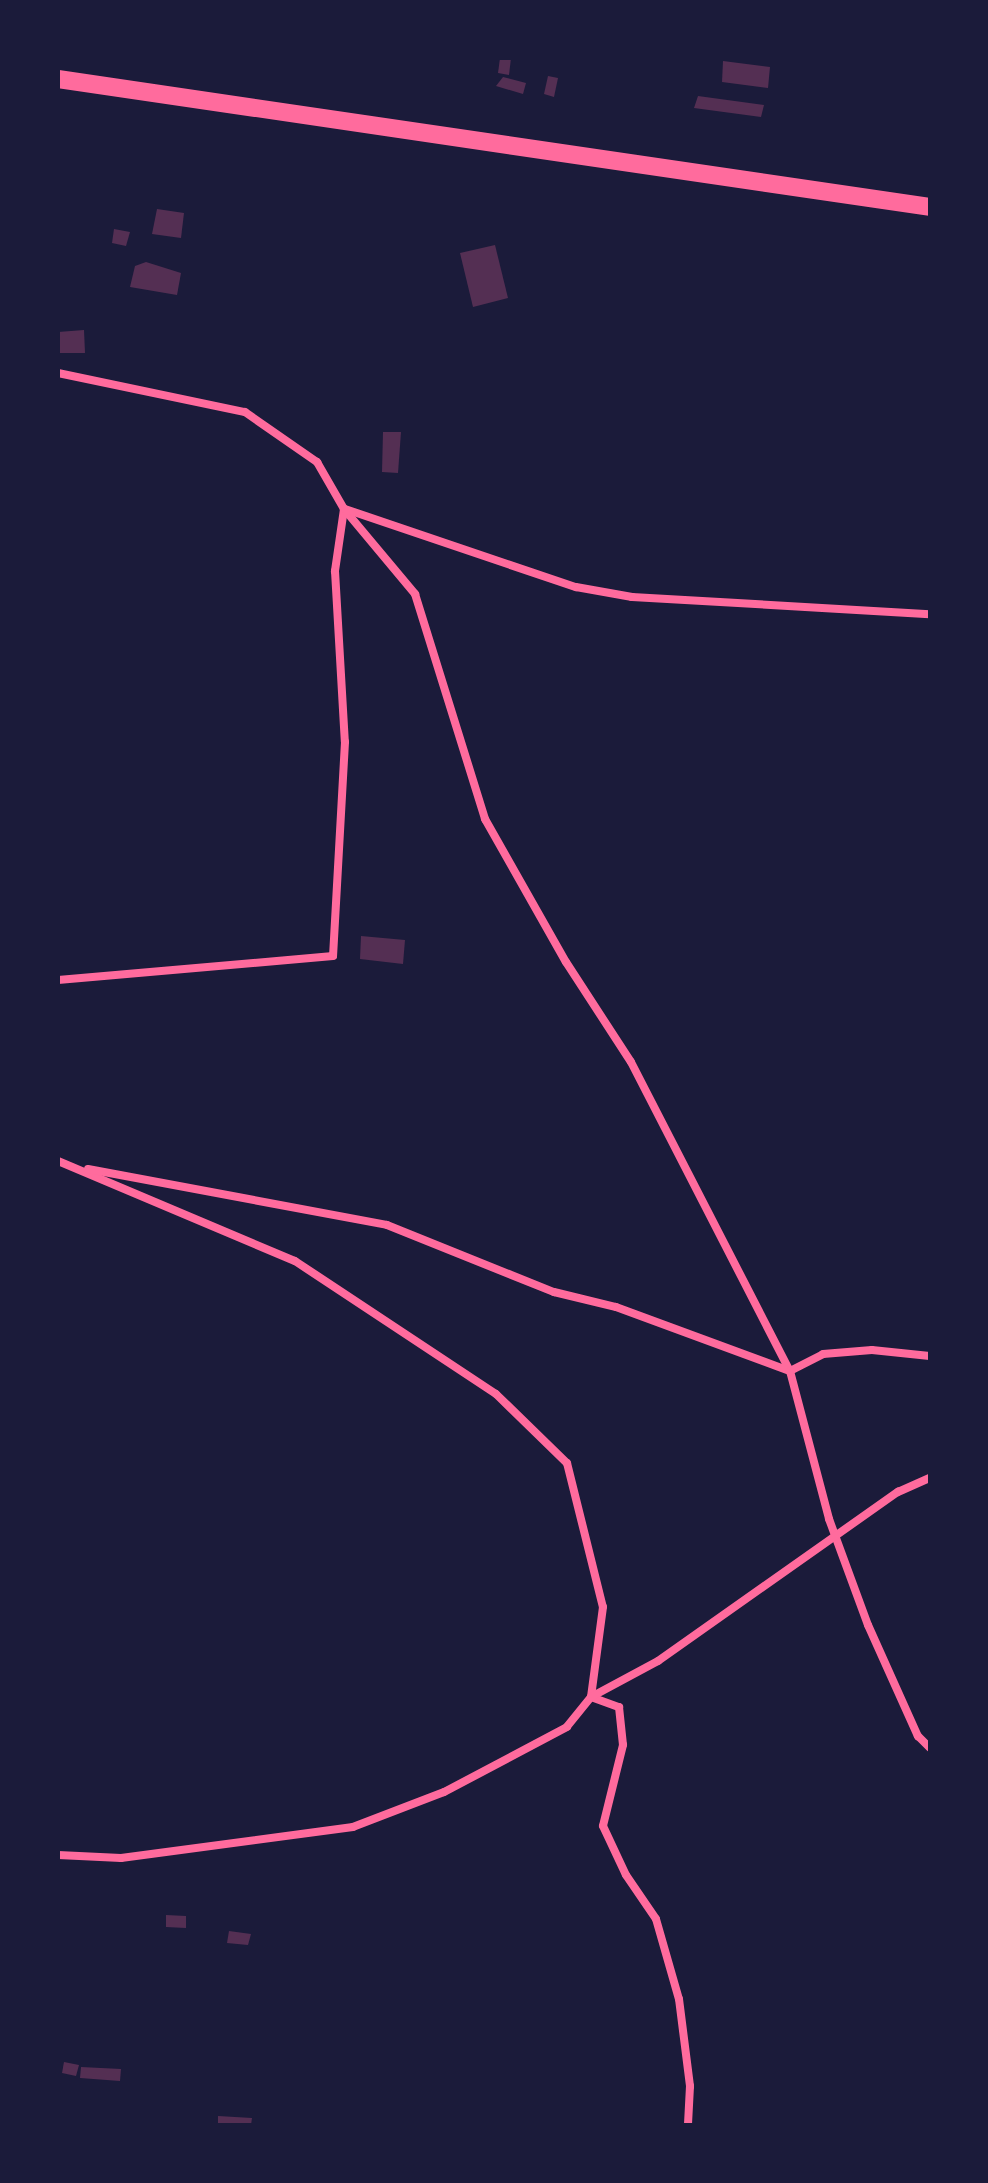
<!DOCTYPE html>
<html>
<head>
<meta charset="utf-8">
<style>
  body { margin:0 }
  #map { position:relative; width:988px; height:2183px; overflow:hidden; background:#1b1b3a; font-family:"Work Sans",sans-serif }
  div>[style] { position:absolute }
  [style*='--x'] { left:calc(var(--x)*1px); top:calc(var(--y)*1px); width:calc(var(--w)*1px); rotate:calc(var(--a)*1deg) }
  .building>* { inset:0; background:#542f53 }
  .minor>* { height:8px; margin:-4px; padding:0 4px; transform-origin:4px; border-radius:4px; background:#ff6b9d }
  .primary>* { height:18px; margin:-9px; padding:0 9px; transform-origin:9px; border-radius:9px; background:#ff6b9d }
  span { translate:-50% -50%; white-space:nowrap; text-align:center; line-height:1.15; -webkit-text-stroke:8px #1b1b3a; paint-order:stroke }
  .frame { position:absolute; inset:0; border:60px solid #1b1b3a; pointer-events:none }
</style>
</head>
<body>
<div id="map">
  <div class="building">
    <div style="clip-path:polygon(500px 58px,511px 58px,509px 75px,498px 73px)"></div>
    <div style="clip-path:polygon(723px 61px,770px 67px,768px 88px,722px 82px)"></div>
    <div style="clip-path:polygon(548px 76px,558px 78px,554px 97px,544px 94px)"></div>
    <div style="clip-path:polygon(503px 77px,526px 83px,523px 94px,496px 86px)"></div>
    <div style="clip-path:polygon(698px 96px,764px 105px,761px 117px,694px 108px)"></div>
    <div style="clip-path:polygon(157px 209px,184px 213px,181px 238px,152px 234px)"></div>
    <div style="clip-path:polygon(114px 229px,130px 232px,126px 246px,112px 243px)"></div>
    <div style="clip-path:polygon(495px 245px,508px 298px,473px 307px,460px 253px)"></div>
    <div style="clip-path:polygon(146px 262px,181px 273px,177px 295px,130px 287px,135px 266px)"></div>
    <div style="clip-path:polygon(84px 330px,85px 353px,58px 353px,58px 332px)"></div>
    <div style="clip-path:polygon(383px 432px,401px 432px,398px 473px,382px 472px)"></div>
    <div style="clip-path:polygon(361px 936px,405px 940px,403px 964px,360px 959px)"></div>
    <div style="clip-path:polygon(166px 1915px,186px 1916px,186px 1928px,166px 1927px)"></div>
    <div style="clip-path:polygon(229px 1931px,251px 1934px,248px 1945px,227px 1943px)"></div>
    <div style="clip-path:polygon(64px 2062px,79px 2065px,76px 2076px,62px 2073px)"></div>
    <div style="clip-path:polygon(81px 2067px,121px 2069px,120px 2081px,80px 2078px)"></div>
    <div style="clip-path:polygon(218px 2116px,252px 2118px,251px 2125px,218px 2125px)"></div>
  </div>
  <div class="minor">
    <div style="--x:58;--y:373;--w:191;--a:11.8"></div>
    <div style="--x:245;--y:412;--w:88;--a:34.8"></div>
    <div style="--x:317;--y:462;--w:54;--a:60.1"></div>
    <div style="--x:344;--y:509;--w:63;--a:98.3"></div>
    <div style="--x:335;--y:571;--w:171;--a:86.7"></div>
    <div style="--x:345;--y:742;--w:214;--a:93.2"></div>
    <div style="--x:333;--y:956;--w:276;--a:175"></div>
    <div style="--x:344;--y:509;--w:111;--a:50.1"></div>
    <div style="--x:415;--y:594;--w:236;--a:72.7"></div>
    <div style="--x:485;--y:819;--w:164;--a:60.5"></div>
    <div style="--x:566;--y:962;--w:119;--a:57"></div>
    <div style="--x:631;--y:1062;--w:348;--a:62.8"></div>
    <div style="--x:790;--y:1371;--w:153;--a:75.2"></div>
    <div style="--x:829;--y:1519;--w:113;--a:69.8"></div>
    <div style="--x:868;--y:1625;--w:122;--a:65.8"></div>
    <div style="--x:918;--y:1736;--w:17;--a:45"></div>
    <div style="--x:345;--y:509;--w:244;--a:18.7"></div>
    <div style="--x:576;--y:587;--w:57;--a:10.1"></div>
    <div style="--x:632;--y:597;--w:298;--a:3.3"></div>
    <div style="--x:58;--y:1161;--w:257;--a:22.9"></div>
    <div style="--x:295;--y:1261;--w:241;--a:33.5"></div>
    <div style="--x:496;--y:1394;--w:99;--a:44.2"></div>
    <div style="--x:567;--y:1463;--w:148;--a:76"></div>
    <div style="--x:603;--y:1607;--w:91;--a:97.6"></div>
    <div style="--x:591;--y:1697;--w:38;--a:129"></div>
    <div style="--x:567;--y:1727;--w:139;--a:152.1"></div>
    <div style="--x:444;--y:1792;--w:97;--a:159"></div>
    <div style="--x:353;--y:1827;--w:234;--a:172.4"></div>
    <div style="--x:121;--y:1858;--w:63;--a:-177.3"></div>
    <div style="--x:88;--y:1169;--w:304;--a:10.6"></div>
    <div style="--x:387;--y:1225;--w:180;--a:21.9"></div>
    <div style="--x:554;--y:1292;--w:64;--a:13.6"></div>
    <div style="--x:616;--y:1307;--w:185;--a:20.2"></div>
    <div style="--x:790;--y:1371;--w:37;--a:-27"></div>
    <div style="--x:823;--y:1354;--w:49;--a:-4.7"></div>
    <div style="--x:872;--y:1350;--w:58;--a:5.9"></div>
    <div style="--x:591;--y:1697;--w:30;--a:20"></div>
    <div style="--x:619;--y:1707;--w:38;--a:84"></div>
    <div style="--x:623;--y:1745;--w:83;--a:103.9"></div>
    <div style="--x:603;--y:1826;--w:54;--a:64.9"></div>
    <div style="--x:626;--y:1875;--w:53;--a:55.7"></div>
    <div style="--x:656;--y:1919;--w:83;--a:74"></div>
    <div style="--x:679;--y:1999;--w:88;--a:82.8"></div>
    <div style="--x:690;--y:2086;--w:39;--a:93"></div>
    <div style="--x:591;--y:1697;--w:76;--a:-28.2"></div>
    <div style="--x:658;--y:1661;--w:294;--a:-35.2"></div>
    <div style="--x:898;--y:1492;--w:35;--a:-24"></div>
  </div>
  <div class="primary">
    <div style="--x:58;--y:79;--w:881;--a:8.35"></div>
  </div>
  <div class="frame"></div>
</div>
</body>
</html>
